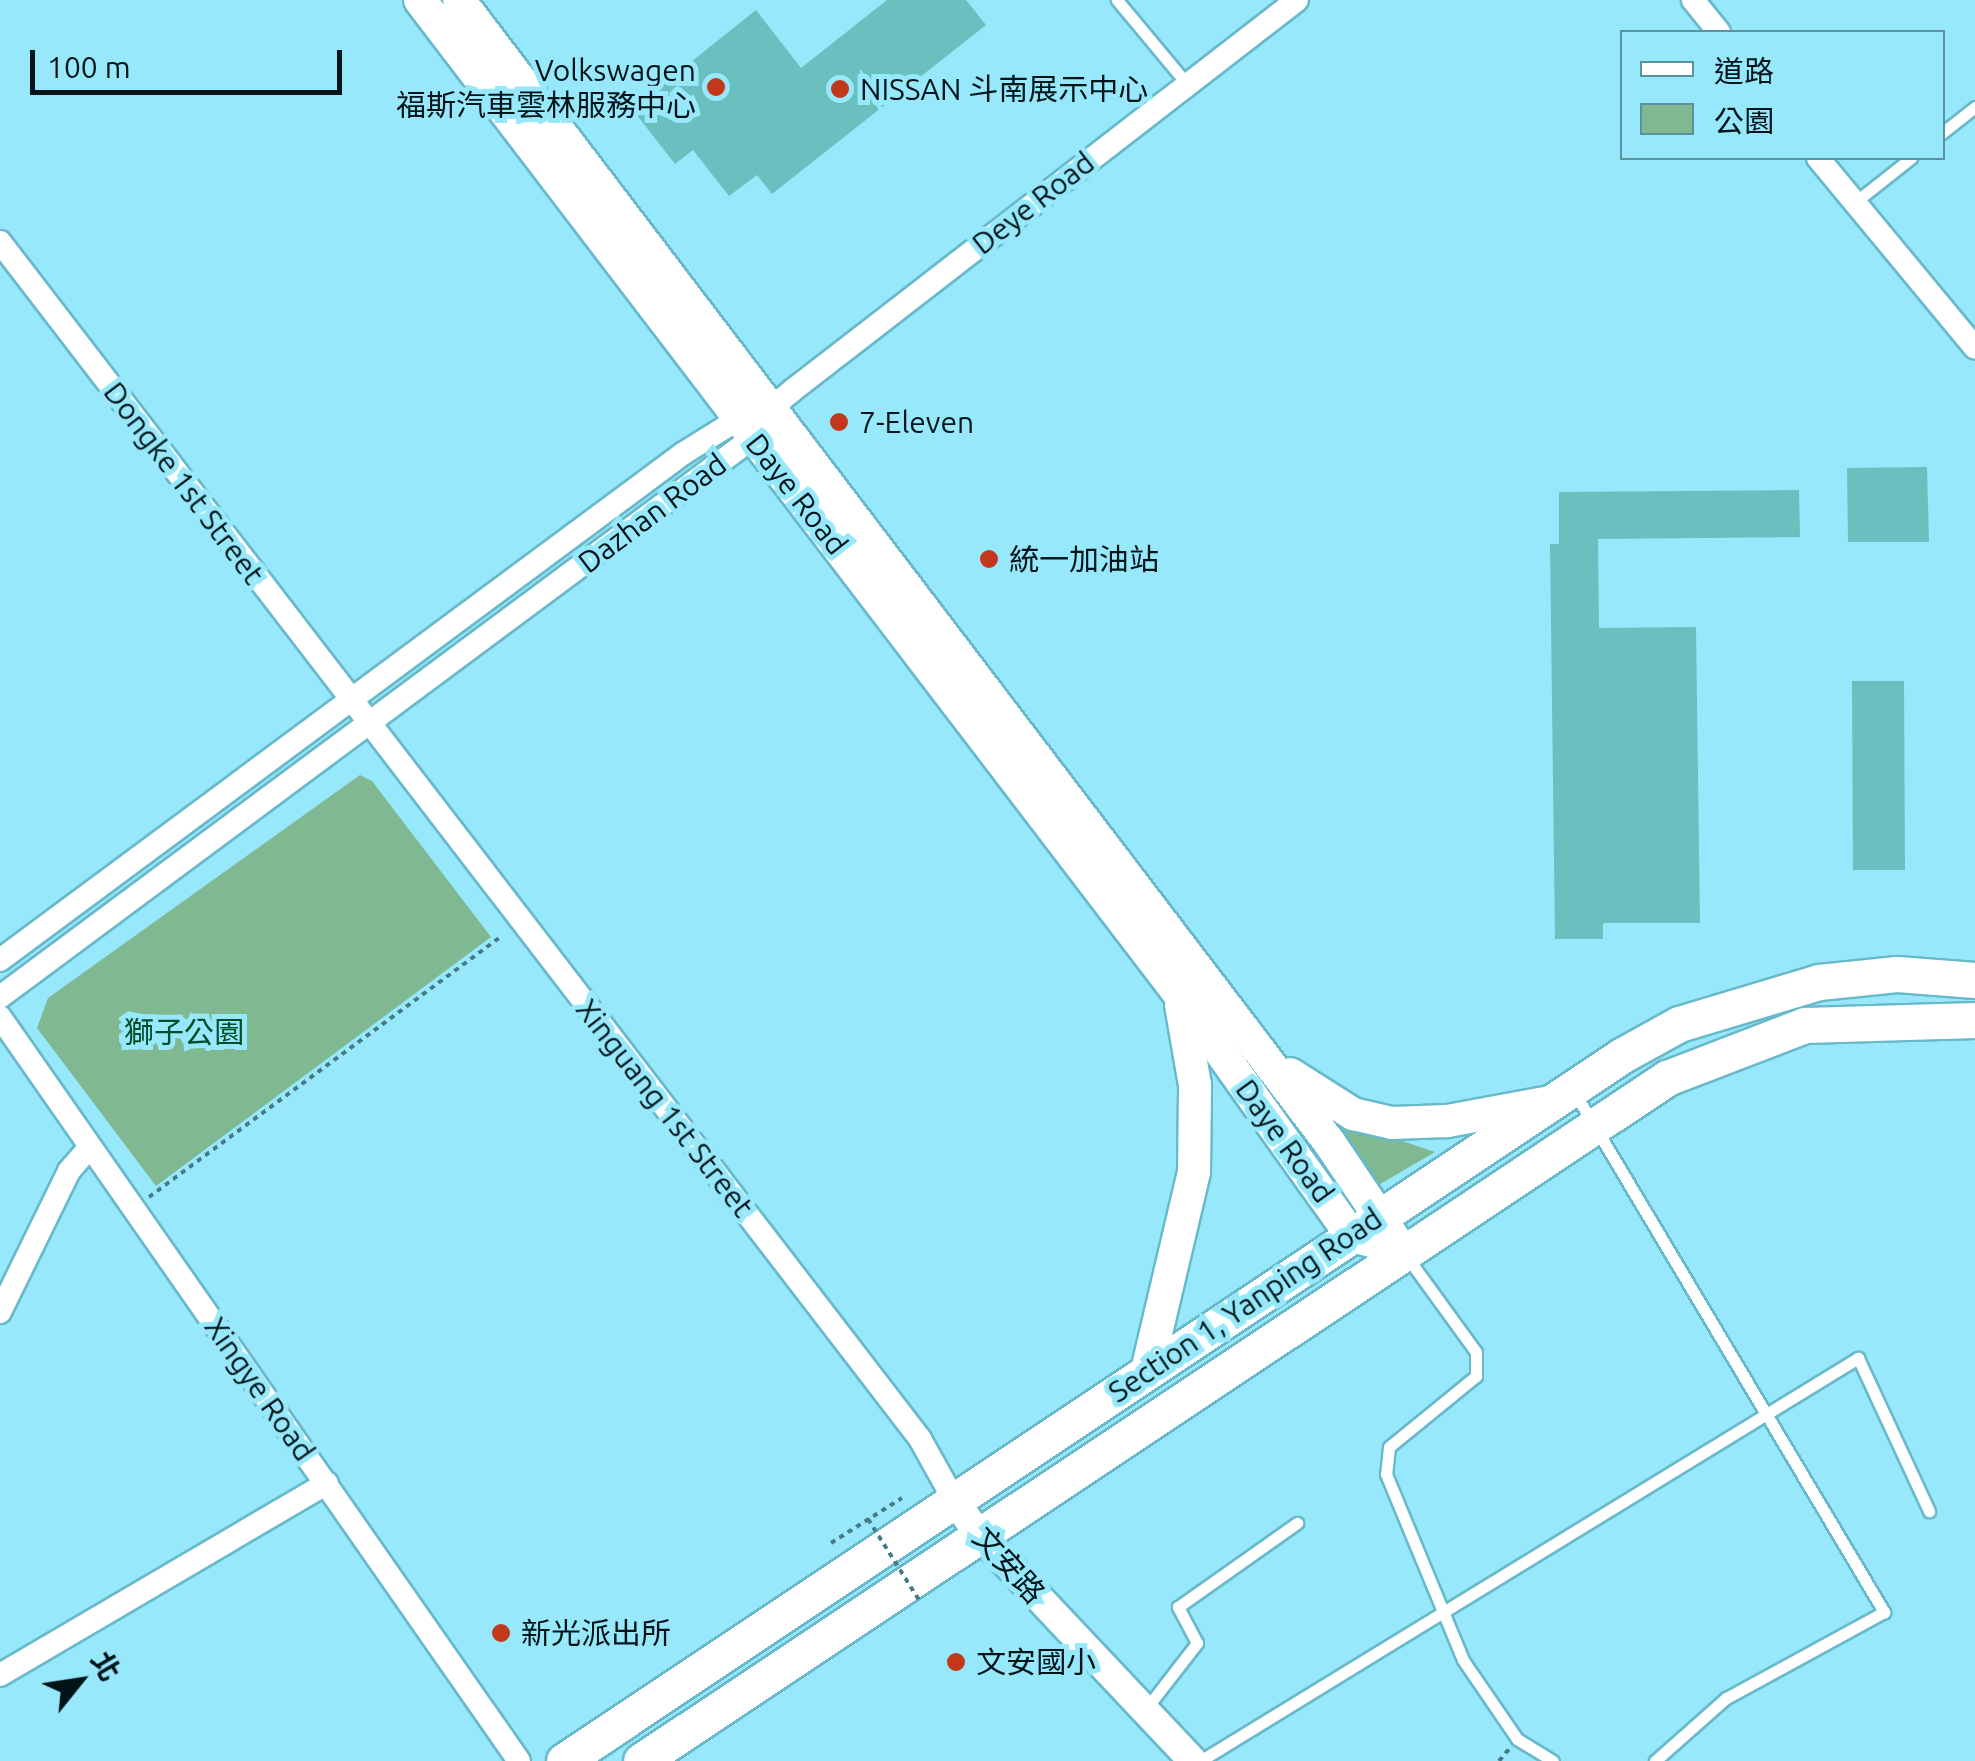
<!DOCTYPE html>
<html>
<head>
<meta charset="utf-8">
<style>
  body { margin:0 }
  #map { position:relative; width:1975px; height:1761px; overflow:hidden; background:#96e8fa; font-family:Ubuntu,"Noto Sans TC",sans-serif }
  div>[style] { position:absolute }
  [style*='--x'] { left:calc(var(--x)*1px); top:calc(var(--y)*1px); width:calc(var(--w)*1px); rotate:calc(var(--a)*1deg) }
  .green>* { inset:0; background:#80b991 }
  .building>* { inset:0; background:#6ac0be }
  .path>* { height:4px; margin-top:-2px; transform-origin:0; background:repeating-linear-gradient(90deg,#497b86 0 5px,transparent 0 10px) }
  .roads { filter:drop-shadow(2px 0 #68b9cb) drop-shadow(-2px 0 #68b9cb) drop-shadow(0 2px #68b9cb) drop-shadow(0 -2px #68b9cb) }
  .service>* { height:11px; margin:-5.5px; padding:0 5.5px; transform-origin:5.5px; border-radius:5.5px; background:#fff }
  .minor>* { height:22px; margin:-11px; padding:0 11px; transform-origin:11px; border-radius:11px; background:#fff }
  .tertiary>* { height:28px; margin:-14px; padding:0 14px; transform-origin:14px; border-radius:14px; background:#fff }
  .secondary>* { height:32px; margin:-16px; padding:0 16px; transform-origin:16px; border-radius:16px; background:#fff }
  .primary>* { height:35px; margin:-17.5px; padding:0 17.5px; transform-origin:17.5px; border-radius:17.5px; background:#fff }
  .path-bridge>* { height:4px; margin-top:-2px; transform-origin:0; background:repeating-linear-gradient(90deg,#497b86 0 5px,transparent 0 10px) }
  .dots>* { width:28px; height:28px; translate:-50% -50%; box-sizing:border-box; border:5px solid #96e8fa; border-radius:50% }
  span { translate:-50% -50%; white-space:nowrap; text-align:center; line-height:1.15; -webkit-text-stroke:10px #96e8fa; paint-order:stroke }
  .poi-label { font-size:30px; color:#001419 }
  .right { translate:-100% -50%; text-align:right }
  .left { translate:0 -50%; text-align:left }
  .street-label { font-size:30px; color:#001419 }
  .park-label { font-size:30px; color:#024e28 }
  .legend { position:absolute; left:1620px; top:30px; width:325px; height:130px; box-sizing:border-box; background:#96e8fa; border:2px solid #5a93a0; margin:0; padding:12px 18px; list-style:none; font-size:30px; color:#001419 }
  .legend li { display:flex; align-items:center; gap:20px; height:50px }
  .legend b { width:50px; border:2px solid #5a93a0 }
  .north { position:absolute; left:30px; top:1631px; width:100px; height:100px; -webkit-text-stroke:8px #96e8fa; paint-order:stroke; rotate:60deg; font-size:28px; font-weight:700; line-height:40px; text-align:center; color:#001419 }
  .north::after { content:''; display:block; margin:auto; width:35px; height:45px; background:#001419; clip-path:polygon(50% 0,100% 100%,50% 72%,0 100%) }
  .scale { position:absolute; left:30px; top:50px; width:312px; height:45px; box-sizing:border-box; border:5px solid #001419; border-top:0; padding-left:12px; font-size:30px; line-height:35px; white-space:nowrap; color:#001419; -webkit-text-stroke:8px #96e8fa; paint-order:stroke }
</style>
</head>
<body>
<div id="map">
  <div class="green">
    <div style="clip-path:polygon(360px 775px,372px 781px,491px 937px,156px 1186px,37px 1028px,48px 998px)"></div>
    <div style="clip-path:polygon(1323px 1114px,1435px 1152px,1375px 1187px)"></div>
  </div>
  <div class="building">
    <div style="clip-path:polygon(887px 0,966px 0,986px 25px,772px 194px,757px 175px,729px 196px,693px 150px,675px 164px,632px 109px,756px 10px,801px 68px)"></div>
    <div style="clip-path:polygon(1927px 467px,1929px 542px,1848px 542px,1847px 468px)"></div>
    <div style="clip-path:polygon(1799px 490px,1800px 537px,1598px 539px,1599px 628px,1696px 627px,1700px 923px,1603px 923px,1603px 939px,1555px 939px,1550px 544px,1559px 544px,1559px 492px)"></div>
    <div style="clip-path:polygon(1852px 681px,1904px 681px,1905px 870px,1853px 870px)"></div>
  </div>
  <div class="path">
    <div style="--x:149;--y:1197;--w:435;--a:-36.5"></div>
    <div style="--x:831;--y:1543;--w:84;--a:-32.4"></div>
    <div style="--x:1499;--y:1761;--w:16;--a:-50"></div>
  </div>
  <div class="roads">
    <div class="service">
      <div style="--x:1117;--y:0;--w:109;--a:50.2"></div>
      <div style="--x:1942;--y:133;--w:42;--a:-38.2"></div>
      <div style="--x:1854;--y:203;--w:73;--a:-38.3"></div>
      <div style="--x:1573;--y:1090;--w:608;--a:59.21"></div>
      <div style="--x:1884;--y:1612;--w:180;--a:151.4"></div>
      <div style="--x:1726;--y:1698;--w:95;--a:138.4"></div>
      <div style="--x:1407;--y:1257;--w:117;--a:54"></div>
      <div style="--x:1476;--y:1352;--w:24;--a:90"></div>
      <div style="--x:1476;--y:1376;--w:112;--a:140.8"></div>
      <div style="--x:1389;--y:1447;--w:27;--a:96"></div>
      <div style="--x:1386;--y:1474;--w:201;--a:67.5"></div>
      <div style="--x:1463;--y:1660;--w:96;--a:55.6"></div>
      <div style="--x:1517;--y:1739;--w:42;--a:31.4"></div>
      <div style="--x:1145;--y:1710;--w:85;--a:-52.2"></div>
      <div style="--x:1197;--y:1643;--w:41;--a:-117.8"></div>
      <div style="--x:1178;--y:1607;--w:146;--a:-35.2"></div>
      <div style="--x:1200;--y:1761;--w:772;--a:-31.49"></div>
      <div style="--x:1858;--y:1358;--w:169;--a:65.1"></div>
    </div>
    <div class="minor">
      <div style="--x:1693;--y:0;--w:41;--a:50.9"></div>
      <div style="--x:1818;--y:158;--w:246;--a:50.4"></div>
      <div style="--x:0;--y:242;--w:1510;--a:52.45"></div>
      <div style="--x:920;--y:1439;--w:68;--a:60.8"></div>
      <div style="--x:0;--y:960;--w:851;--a:-36.55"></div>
      <div style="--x:684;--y:453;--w:75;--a:-32"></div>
      <div style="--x:0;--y:997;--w:939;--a:-36.6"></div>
      <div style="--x:754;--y:437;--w:34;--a:-60"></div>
      <div style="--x:771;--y:408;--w:28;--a:-39"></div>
      <div style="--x:793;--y:390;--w:637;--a:-37.73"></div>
      <div style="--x:0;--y:1017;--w:907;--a:55.1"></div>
      <div style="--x:0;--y:1312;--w:157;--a:-63.9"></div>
      <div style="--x:69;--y:1171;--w:30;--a:-49"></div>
      <div style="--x:0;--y:1675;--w:379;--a:-30.4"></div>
    </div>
    <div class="tertiary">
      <div style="--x:953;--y:1498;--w:42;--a:54.8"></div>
      <div style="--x:977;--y:1532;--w:315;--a:46.7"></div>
    </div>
    <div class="secondary">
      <div style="--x:420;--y:0;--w:1252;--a:52.63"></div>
      <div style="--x:1180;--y:995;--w:296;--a:54.5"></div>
      <div style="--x:1352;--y:1236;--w:51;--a:14.9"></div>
      <div style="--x:459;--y:0;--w:1436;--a:52.7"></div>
      <div style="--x:1329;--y:1142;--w:115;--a:56"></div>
      <div style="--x:1290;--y:1074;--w:75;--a:32.4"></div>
      <div style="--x:1353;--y:1114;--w:40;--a:13"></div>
      <div style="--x:1392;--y:1123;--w:55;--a:-2.1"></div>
      <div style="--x:1447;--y:1121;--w:100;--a:-10.4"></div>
      <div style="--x:1147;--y:1371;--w:204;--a:-76.7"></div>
      <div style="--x:1194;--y:1172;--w:87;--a:-89.3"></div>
      <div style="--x:1195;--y:1085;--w:81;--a:-99.9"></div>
    </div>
    <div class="primary">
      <div style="--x:564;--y:1761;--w:1271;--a:-33.7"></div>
      <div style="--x:1621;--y:1056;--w:66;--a:-28.9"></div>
      <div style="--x:1679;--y:1024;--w:146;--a:-16.7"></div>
      <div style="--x:1819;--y:982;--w:78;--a:-5.9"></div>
      <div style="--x:1897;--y:974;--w:78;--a:4.4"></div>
      <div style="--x:641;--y:1761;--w:1233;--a:-33.65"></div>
      <div style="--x:1667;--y:1078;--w:148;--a:-21"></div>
      <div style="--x:1805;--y:1025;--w:170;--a:-1.7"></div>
    </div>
  </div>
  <div class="path-bridge">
    <div style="--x:868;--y:1519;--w:96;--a:57.8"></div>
  </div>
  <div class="dots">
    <div style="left:716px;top:87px;background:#c3381b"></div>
    <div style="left:840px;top:89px;background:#c3381b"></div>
    <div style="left:839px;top:422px;background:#c3381b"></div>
    <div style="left:989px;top:559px;background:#c3381b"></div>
    <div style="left:501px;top:1633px;background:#c3381b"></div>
    <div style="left:956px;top:1662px;background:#c3381b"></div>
  </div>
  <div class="poi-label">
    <span class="right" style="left:696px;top:87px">Volkswagen<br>福斯汽車雲林服務中心</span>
    <span class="left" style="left:860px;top:89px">NISSAN 斗南展示中心</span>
    <span class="left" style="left:859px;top:422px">7-Eleven</span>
    <span class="left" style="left:1009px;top:559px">統一加油站</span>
    <span class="left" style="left:521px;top:1633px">新光派出所</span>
    <span class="left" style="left:976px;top:1662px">文安國小</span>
  </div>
  <div class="street-label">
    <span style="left:1033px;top:203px;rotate:-38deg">Deye Road</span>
    <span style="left:184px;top:483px;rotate:53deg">Dongke 1st Street</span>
    <span style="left:797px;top:494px;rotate:52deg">Daye Road</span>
    <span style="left:652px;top:513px;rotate:-37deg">Dazhan Road</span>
    <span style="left:665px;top:1108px;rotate:52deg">Xinguang 1st Street</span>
    <span style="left:1285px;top:1141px;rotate:54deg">Daye Road</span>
    <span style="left:1245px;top:1305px;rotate:-34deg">Section 1, Yanping Road</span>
    <span style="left:260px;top:1389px;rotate:55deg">Xingye Road</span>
    <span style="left:1009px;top:1565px;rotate:48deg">文安路</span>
  </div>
  <div class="park-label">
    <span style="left:184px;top:1032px">獅子公園</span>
  </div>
  <ul class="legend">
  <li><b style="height:12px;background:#fff"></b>道路</li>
  <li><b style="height:28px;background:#80b991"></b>公園</li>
  </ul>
  <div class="north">北</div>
  <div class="scale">100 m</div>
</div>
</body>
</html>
